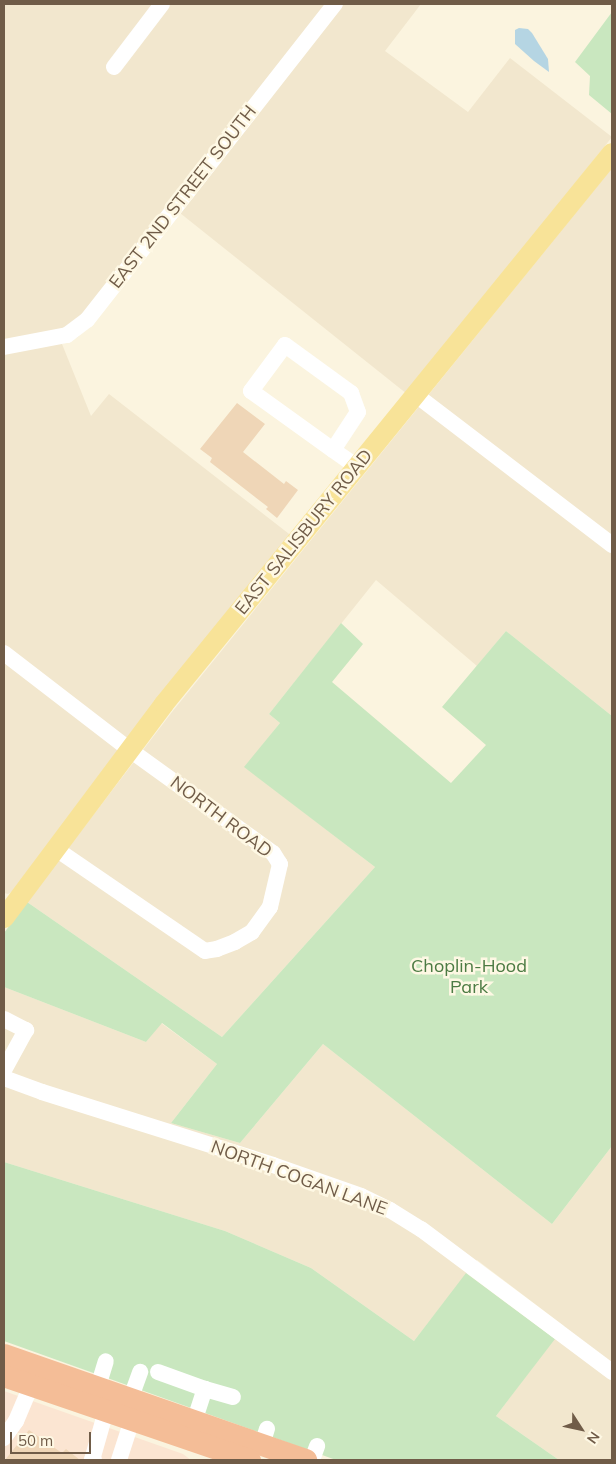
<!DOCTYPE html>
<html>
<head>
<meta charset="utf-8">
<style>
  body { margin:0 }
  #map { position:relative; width:616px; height:1464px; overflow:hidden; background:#fbf4df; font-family:Mulish,sans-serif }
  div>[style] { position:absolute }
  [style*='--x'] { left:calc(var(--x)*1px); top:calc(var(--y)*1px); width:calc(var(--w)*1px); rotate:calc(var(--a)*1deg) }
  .residential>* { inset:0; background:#f2e7ce }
  .commercial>* { inset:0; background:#fbe5d2 }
  .green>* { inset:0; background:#c9e7bf }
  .water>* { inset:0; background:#b5d5e3 }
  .building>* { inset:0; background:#efd6b7 }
  .minor>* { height:16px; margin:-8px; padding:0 8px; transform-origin:8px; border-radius:8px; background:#fff }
  .major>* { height:20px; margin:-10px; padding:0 10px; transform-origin:10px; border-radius:10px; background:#f8e398 }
  .highway>* { height:22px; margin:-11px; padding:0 11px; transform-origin:11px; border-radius:11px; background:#f4bd97 }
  span { translate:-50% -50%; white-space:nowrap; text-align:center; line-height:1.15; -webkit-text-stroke:5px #fef8e4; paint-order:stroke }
  .street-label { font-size:18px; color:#705c48 }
  .park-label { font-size:18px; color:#4c7b43 }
  .frame { position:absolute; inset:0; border:5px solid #705c48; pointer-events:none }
  .north { position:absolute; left:556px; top:1404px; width:50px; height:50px; -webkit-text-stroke:4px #fef8e4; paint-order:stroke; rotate:125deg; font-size:14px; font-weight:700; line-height:20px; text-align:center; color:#705c48 }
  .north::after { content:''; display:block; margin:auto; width:18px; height:22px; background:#705c48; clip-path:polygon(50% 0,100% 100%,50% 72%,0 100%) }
  .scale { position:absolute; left:10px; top:1432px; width:81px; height:22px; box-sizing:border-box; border:2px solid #705c48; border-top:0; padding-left:6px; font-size:15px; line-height:18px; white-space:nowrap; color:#705c48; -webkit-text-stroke:4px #fef8e4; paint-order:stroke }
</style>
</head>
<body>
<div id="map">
  <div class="residential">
    <div style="clip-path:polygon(4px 4px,421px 4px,385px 51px,468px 112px,510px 58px,612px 137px,407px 394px,180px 213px,78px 337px,62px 344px,91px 416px,109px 394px,293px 537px,12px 892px,8px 894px,4px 893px)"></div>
    <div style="clip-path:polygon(612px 168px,612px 716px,506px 631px,477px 666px,376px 580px,269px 714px,280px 723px,245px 767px,375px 867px,222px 1037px,27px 902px,172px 712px)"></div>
    <div style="clip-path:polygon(4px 987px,146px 1042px,161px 1023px,217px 1064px,171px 1123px,240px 1143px,323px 1044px,552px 1224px,612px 1146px,612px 1460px,559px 1460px,496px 1416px,564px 1326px,477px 1260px,414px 1341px,311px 1268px,225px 1231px,4px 1162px)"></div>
  </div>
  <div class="commercial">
    <div style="clip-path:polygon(4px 1391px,183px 1454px,191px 1460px,4px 1460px)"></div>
  </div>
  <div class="green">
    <div style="clip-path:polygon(612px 12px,612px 114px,589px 95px,590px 76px,575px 62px)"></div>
    <div style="clip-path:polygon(341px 623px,363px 644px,332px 682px,451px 783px,486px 745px,442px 707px,506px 631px,612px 716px,612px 1146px,552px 1224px,323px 1044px,240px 1143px,171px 1123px,217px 1064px,162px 1023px,146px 1042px,4px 987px,4px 933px,27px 902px,222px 1037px,375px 867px,244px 767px,280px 723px,269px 714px)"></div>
    <div style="clip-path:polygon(4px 1162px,225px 1231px,311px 1268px,414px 1341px,466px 1273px,555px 1339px,496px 1416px,559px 1460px,336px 1460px,4px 1341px)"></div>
  </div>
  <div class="water">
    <div style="clip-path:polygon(519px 28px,528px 29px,532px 33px,548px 59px,549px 72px,534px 61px,515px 44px,515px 30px)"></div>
  </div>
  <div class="building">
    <div style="clip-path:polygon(237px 403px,265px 424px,243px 452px,284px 484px,286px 481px,298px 490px,277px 518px,266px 509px,268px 507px,210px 462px,212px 458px,200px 449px)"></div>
    <div style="clip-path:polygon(29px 1430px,62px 1453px,66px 1449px,80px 1460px,5px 1460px)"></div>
  </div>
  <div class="minor">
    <div style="--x:114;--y:67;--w:79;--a:-52.7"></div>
    <div style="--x:4;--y:347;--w:64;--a:-10.8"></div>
    <div style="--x:67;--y:335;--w:25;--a:-37"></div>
    <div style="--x:87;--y:320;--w:402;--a:-51.9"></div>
    <div style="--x:416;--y:395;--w:247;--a:37.4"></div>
    <div style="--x:333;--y:450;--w:101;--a:-144.3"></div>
    <div style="--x:251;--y:391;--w:57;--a:-53.5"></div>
    <div style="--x:285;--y:345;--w:82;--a:36"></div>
    <div style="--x:351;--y:393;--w:20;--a:70"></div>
    <div style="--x:358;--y:412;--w:45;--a:123.3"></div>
    <div style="--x:333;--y:450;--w:29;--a:35"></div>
    <div style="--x:4;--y:653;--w:159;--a:37.6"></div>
    <div style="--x:130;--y:750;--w:176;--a:35.8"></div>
    <div style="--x:273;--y:853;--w:13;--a:58"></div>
    <div style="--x:280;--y:864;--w:44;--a:103.1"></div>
    <div style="--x:270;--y:907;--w:31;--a:126"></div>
    <div style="--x:252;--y:932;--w:20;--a:150"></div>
    <div style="--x:235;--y:942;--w:19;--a:159"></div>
    <div style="--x:217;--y:949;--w:12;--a:171"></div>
    <div style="--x:205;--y:951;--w:181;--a:-145.6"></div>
    <div style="--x:4;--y:1019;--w:25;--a:27"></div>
    <div style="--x:26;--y:1030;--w:46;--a:118.8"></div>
    <div style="--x:4;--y:1078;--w:40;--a:20.2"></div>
    <div style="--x:42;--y:1092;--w:242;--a:17.5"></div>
    <div style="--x:273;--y:1165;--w:93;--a:19.4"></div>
    <div style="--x:361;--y:1196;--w:32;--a:26"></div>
    <div style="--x:390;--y:1210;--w:36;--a:32"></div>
    <div style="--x:421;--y:1229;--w:239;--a:36.8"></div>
    <div style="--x:158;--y:1372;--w:50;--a:19.9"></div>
    <div style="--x:97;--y:1390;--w:30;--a:-73"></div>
    <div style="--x:130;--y:1400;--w:30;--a:-70"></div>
    <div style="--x:194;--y:1422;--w:35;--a:-72"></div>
    <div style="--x:205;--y:1389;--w:29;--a:16"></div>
    <div style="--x:4;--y:1438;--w:21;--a:-55"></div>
    <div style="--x:16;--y:1421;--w:39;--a:-67"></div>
    <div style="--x:262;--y:1445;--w:17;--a:-73"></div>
    <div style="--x:94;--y:1460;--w:2;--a:180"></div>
    <div style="--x:92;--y:1460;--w:51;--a:-74.1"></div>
    <div style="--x:119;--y:1460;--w:42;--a:-72"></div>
    <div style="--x:312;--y:1460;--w:15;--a:-70"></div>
  </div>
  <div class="major">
    <div style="--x:4;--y:918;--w:267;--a:-53.2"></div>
    <div style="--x:164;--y:704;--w:710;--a:-50.89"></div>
  </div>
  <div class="highway">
    <div style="--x:4;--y:1355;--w:320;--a:19.2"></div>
    <div style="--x:4;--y:1376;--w:260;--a:18.9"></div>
  </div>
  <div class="street-label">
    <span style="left:183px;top:197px;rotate:-52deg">EAST 2ND STREET SOUTH</span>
    <span style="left:304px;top:532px;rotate:-51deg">EAST SALISBURY ROAD</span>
    <span style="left:221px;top:817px;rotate:37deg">NORTH ROAD</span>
    <span style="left:299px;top:1178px;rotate:20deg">NORTH COGAN LANE</span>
  </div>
  <div class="park-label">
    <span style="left:469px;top:977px">Choplin-Hood<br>Park</span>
  </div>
  <div class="frame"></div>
  <div class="north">N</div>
  <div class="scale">50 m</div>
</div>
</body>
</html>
